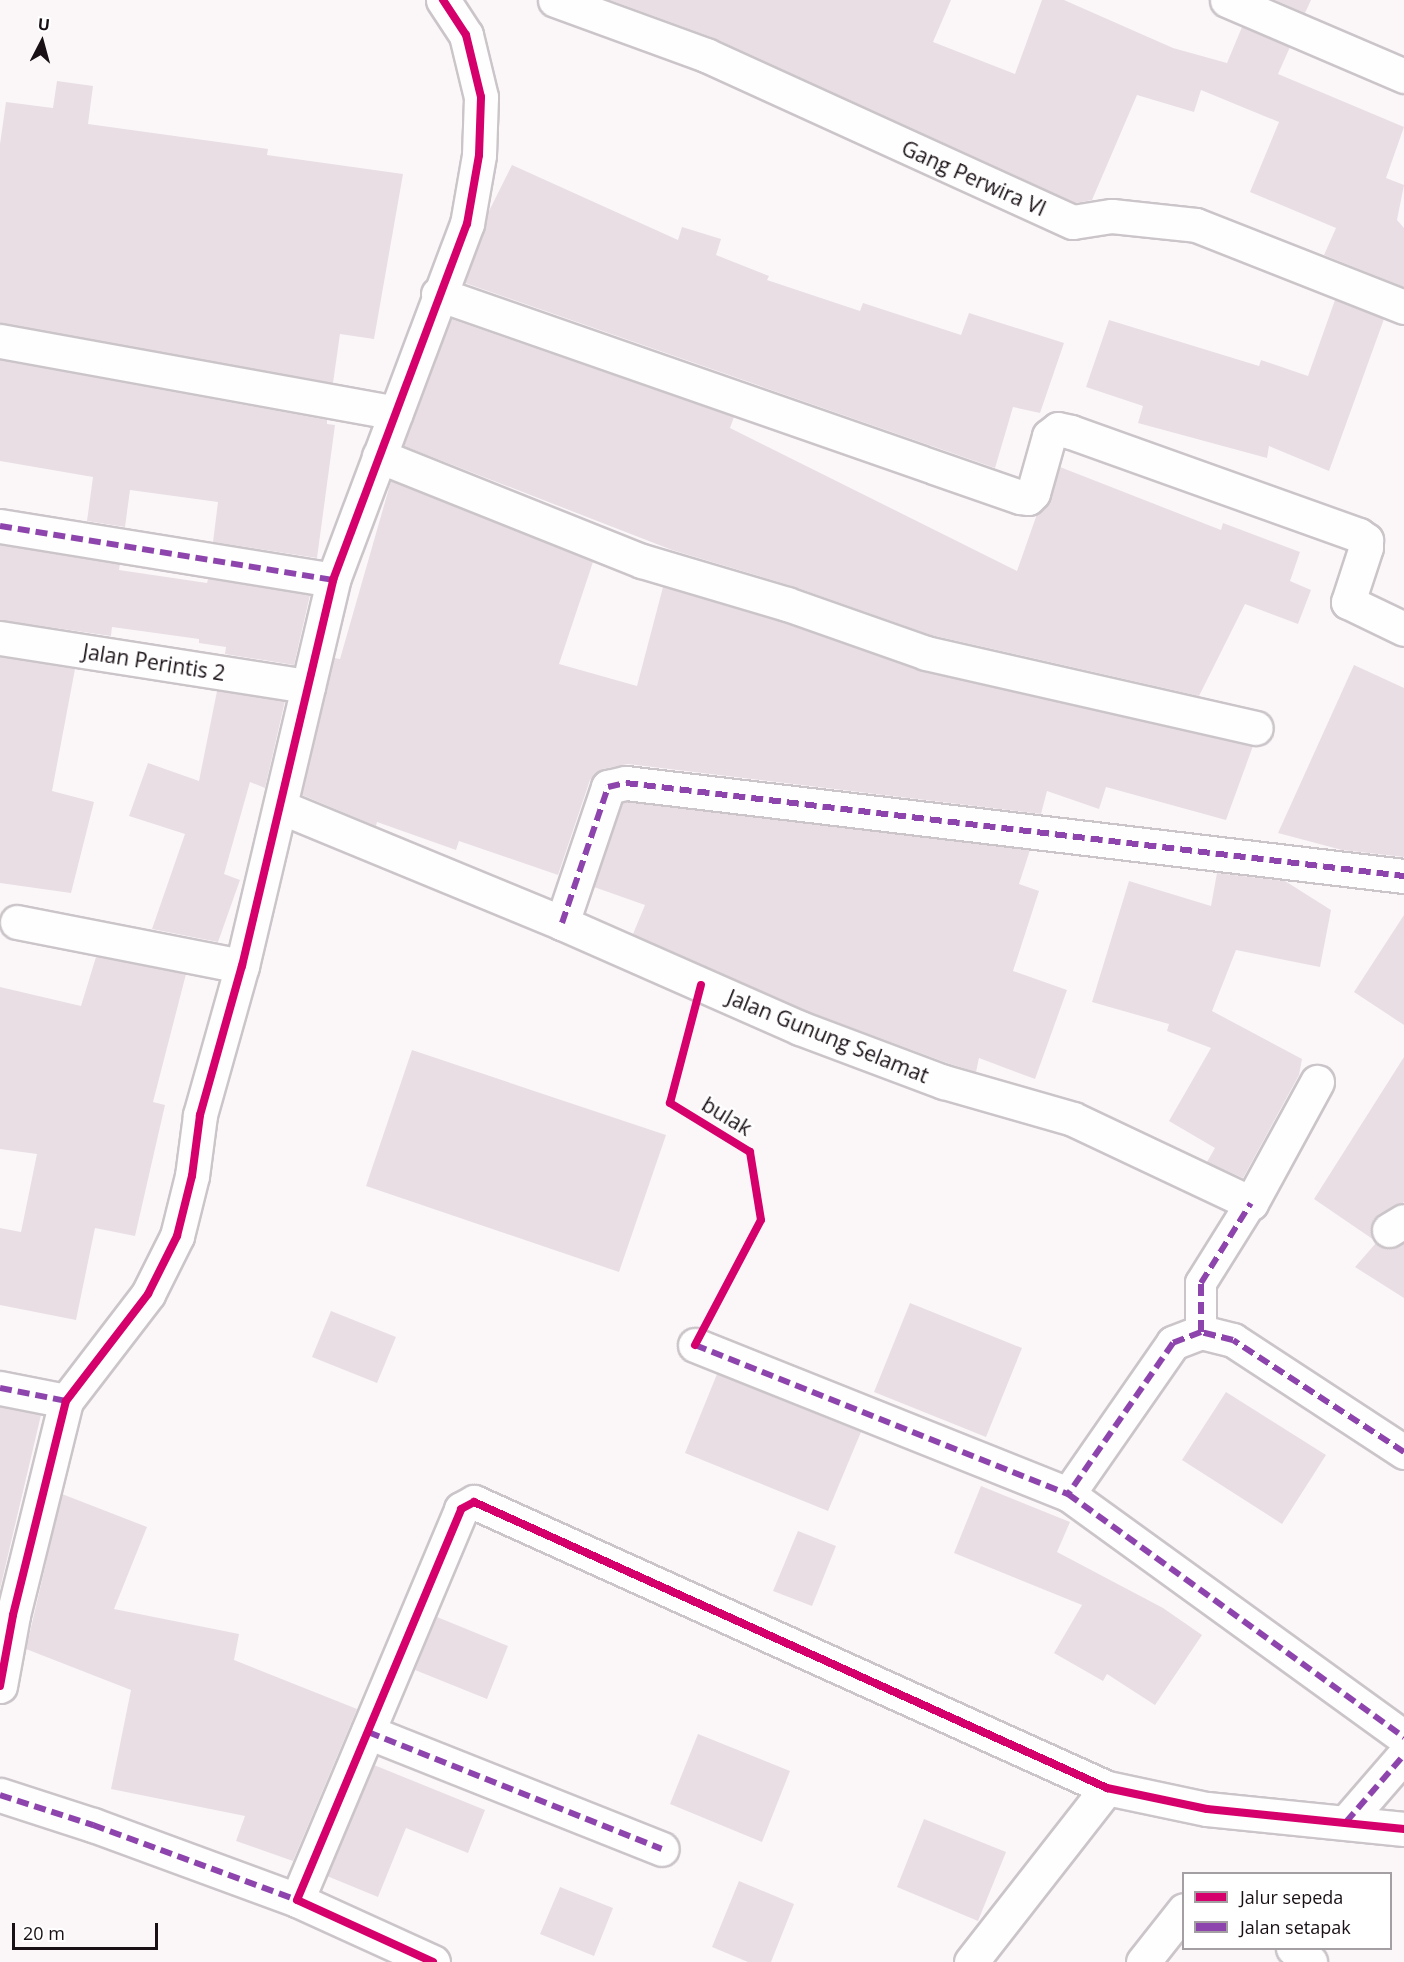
<!DOCTYPE html>
<html>
<head>
<meta charset="utf-8">
<style>
  body { margin:0 }
  #map { position:relative; width:1404px; height:1962px; overflow:hidden; background:#fbf7f9; font-family:"Open Sans",sans-serif }
  div>[style] { position:absolute }
  [style*='--x'] { left:calc(var(--x)*1px); top:calc(var(--y)*1px); width:calc(var(--w)*1px); rotate:calc(var(--a)*1deg) }
  .building>* { inset:0; background:#e8dee4 }
  .roads { filter:drop-shadow(2px 0 #cbc5c9) drop-shadow(-2px 0 #cbc5c9) drop-shadow(0 2px #cbc5c9) drop-shadow(0 -2px #cbc5c9) }
  .pedestrian>* { height:30px; margin:-15px; padding:0 15px; transform-origin:15px; border-radius:15px; background:#fefefe }
  .minor>* { height:33px; margin:-16.5px; padding:0 16.5px; transform-origin:16.5px; border-radius:16.5px; background:#fefefe }
  .quiet>* { height:6px; margin-top:-3px; transform-origin:0; background:repeating-linear-gradient(90deg,#8e44ad 0 12px,transparent 0 18px) }
  .cycleway>* { height:8px; margin:-4px; padding:0 4px; transform-origin:4px; border-radius:4px; background:#d6006c }
  span { translate:-50% -50%; white-space:nowrap; text-align:center; line-height:1.15; -webkit-text-stroke:4.5px #fff; paint-order:stroke }
  .street-label { font-size:21px; color:#191016 }
  .legend { position:absolute; left:1182px; top:1872px; width:210px; height:78px; box-sizing:border-box; background:#fff; border:2px solid #a39fa2; margin:0; padding:8px 10px; list-style:none; font-size:18px; color:#191016 }
  .legend li { display:flex; align-items:center; gap:12px; height:30px }
  .legend b { width:30px; border:2px solid #a39fa2 }
  .north { position:absolute; left:12px; top:12px; width:60px; height:60px; -webkit-text-stroke:4px #fff; paint-order:stroke; rotate:6deg; font-size:16px; font-weight:700; line-height:24px; text-align:center; color:#191016 }
  .north::after { content:''; display:block; margin:auto; width:21px; height:27px; background:#191016; clip-path:polygon(50% 0,100% 100%,50% 72%,0 100%) }
  .scale { position:absolute; left:12px; top:1923px; width:146px; height:27px; box-sizing:border-box; border:3px solid #191016; border-top:0; padding-left:8px; font-size:18px; line-height:21px; white-space:nowrap; color:#191016; -webkit-text-stroke:4px #fff; paint-order:stroke }
</style>
</head>
<body>
<div id="map">
  <div class="building">
    <div style="clip-path:polygon(610px 0,951px 0,933px 42px,1015px 74px,1042px 0,1064px 0,1173px 48px,1227px 63px,1242px 27px,1290px 47px,1278px 74px,1404px 127px,1386px 178px,1404px 185px,1397px 220px,1404px 228px,1404px 287px,1324px 255px,1336px 228px,1250px 192px,1279px 122px,1201px 90px,1194px 112px,1137px 95px,1092px 200px,1076px 203px,714px 38px)"></div>
    <div style="clip-path:polygon(1275px 0,1311px 0,1305px 13px)"></div>
    <div style="clip-path:polygon(57px 81px,93px 86px,88px 124px,268px 149px,267px 155px,403px 174px,374px 339px,340px 334px,333px 383px,0 323px,0 144px,6px 102px,53px 108px)"></div>
    <div style="clip-path:polygon(512px 165px,678px 240px,682px 227px,721px 239px,716px 255px,769px 276px,767px 280px,860px 311px,863px 303px,961px 335px,969px 313px,1064px 343px,1040px 413px,1013px 407px,995px 468px,465px 283px,488px 213px)"></div>
    <div style="clip-path:polygon(1335px 300px,1384px 319px,1329px 471px,1269px 446px,1267px 458px,1138px 423px,1143px 406px,1086px 387px,1109px 320px,1259px 366px,1261px 360px,1308px 376px)"></div>
    <div style="clip-path:polygon(451px 319px,734px 417px,730px 428px,1017px 571px,1037px 514px,1051px 498px,1060px 467px,1221px 530px,1223px 523px,1300px 552px,1290px 581px,1311px 590px,1298px 624px,1245px 604px,1199px 696px,931px 635px,792px 586px,672px 550px,404px 446px)"></div>
    <div style="clip-path:polygon(0 360px,327px 420px,327px 424px,335px 425px,317px 558px,213px 542px,218px 502px,130px 490px,125px 527px,87px 521px,93px 477px,0 461px)"></div>
    <div style="clip-path:polygon(391px 481px,593px 562px,559px 664px,637px 686px,663px 587px,781px 622px,922px 671px,1253px 746px,1226px 820px,1106px 787px,1099px 809px,1047px 791px,1041px 814px,628px 764px,603px 769px,590px 780px,558px 875px,459px 841px,456px 850px,377px 822px,376px 826px,302px 795px,334px 658px,340px 659px)"></div>
    <div style="clip-path:polygon(0 545px,120px 564px,119px 570px,207px 583px,208px 579px,310px 595px,294px 665px,225px 654px,226px 647px,199px 643px,199px 639px,112px 627px,111px 636px,0 620px)"></div>
    <div style="clip-path:polygon(0 657px,75px 669px,52px 791px,94px 802px,71px 893px,0 883px)"></div>
    <div style="clip-path:polygon(1354px 665px,1404px 688px,1404px 857px,1342px 850px,1278px 833px)"></div>
    <div style="clip-path:polygon(217px 691px,285px 701px,265px 788px,250px 782px,224px 874px,240px 880px,218px 942px,152px 929px,185px 834px,129px 816px,148px 763px,199px 781px)"></div>
    <div style="clip-path:polygon(627px 802px,1030px 850px,1019px 884px,1039px 891px,1013px 971px,1067px 990px,1035px 1079px,979px 1058px,976px 1072px,950px 1064px,807px 1011px,633px 934px,645px 905px,594px 887px,622px 803px)"></div>
    <div style="clip-path:polygon(1217px 873px,1285px 881px,1331px 910px,1320px 967px,1236px 950px,1212px 1011px,1302px 1059px,1299px 1075px,1243px 1178px,1207px 1162px,1215px 1148px,1169px 1121px,1211px 1048px,1167px 1031px,1169px 1024px,1092px 1002px,1129px 881px,1211px 906px)"></div>
    <div style="clip-path:polygon(1404px 915px,1404px 1025px,1354px 992px)"></div>
    <div style="clip-path:polygon(96px 957px,186px 974px,153px 1102px,165px 1105px,135px 1236px,95px 1228px,76px 1320px,0 1305px,0 1228px,21px 1232px,37px 1154px,0 1149px,0 987px,81px 1006px)"></div>
    <div style="clip-path:polygon(412px 1050px,666px 1135px,619px 1272px,366px 1186px)"></div>
    <div style="clip-path:polygon(1404px 1057px,1404px 1202px,1373px 1220px,1374px 1240px,1314px 1199px)"></div>
    <div style="clip-path:polygon(1376px 1243px,1389px 1249px,1404px 1243px,1404px 1298px,1355px 1267px)"></div>
    <div style="clip-path:polygon(910px 1303px,1022px 1348px,986px 1437px,874px 1392px)"></div>
    <div style="clip-path:polygon(331px 1311px,396px 1337px,377px 1383px,312px 1357px)"></div>
    <div style="clip-path:polygon(717px 1374px,861px 1432px,828px 1511px,685px 1453px)"></div>
    <div style="clip-path:polygon(1226px 1392px,1326px 1455px,1282px 1524px,1182px 1460px)"></div>
    <div style="clip-path:polygon(0 1407px,41px 1415px,0 1589px)"></div>
    <div style="clip-path:polygon(981px 1486px,1070px 1522px,1057px 1552px,1163px 1608px,1202px 1635px,1155px 1705px,1107px 1674px,1103px 1681px,1054px 1653px,1082px 1605px,954px 1553px)"></div>
    <div style="clip-path:polygon(62px 1494px,147px 1527px,114px 1609px,239px 1634px,234px 1660px,357px 1709px,293px 1861px,236px 1841px,245px 1816px,111px 1789px,131px 1690px,26px 1649px)"></div>
    <div style="clip-path:polygon(798px 1531px,836px 1546px,812px 1606px,773px 1591px)"></div>
    <div style="clip-path:polygon(437px 1617px,508px 1646px,487px 1699px,415px 1670px)"></div>
    <div style="clip-path:polygon(698px 1734px,790px 1771px,762px 1842px,670px 1804px)"></div>
    <div style="clip-path:polygon(374px 1765px,485px 1810px,468px 1853px,406px 1828px,378px 1897px,327px 1876px)"></div>
    <div style="clip-path:polygon(924px 1819px,1006px 1852px,978px 1921px,897px 1887px)"></div>
    <div style="clip-path:polygon(739px 1881px,794px 1904px,771px 1962px,748px 1962px,712px 1947px)"></div>
    <div style="clip-path:polygon(560px 1887px,613px 1908px,594px 1956px,540px 1934px)"></div>
  </div>
  <div class="roads">
    <div class="pedestrian">
      <div style="--x:1201;--y:1332;--w:49;--a:-90"></div>
      <div style="--x:1201;--y:1283;--w:94;--a:-58"></div>
    </div>
    <div class="minor">
      <div style="--x:555;--y:0;--w:161;--a:20"></div>
      <div style="--x:706;--y:55;--w:403;--a:24.5"></div>
      <div style="--x:1073;--y:222;--w:39;--a:-9"></div>
      <div style="--x:1112;--y:216;--w:84;--a:6.1"></div>
      <div style="--x:1196;--y:225;--w:224;--a:21.5"></div>
      <div style="--x:1227;--y:0;--w:193;--a:23.2"></div>
      <div style="--x:438;--y:294;--w:616;--a:19.23"></div>
      <div style="--x:1020;--y:497;--w:8;--a:7"></div>
      <div style="--x:1028;--y:498;--w:7;--a:-45"></div>
      <div style="--x:1033;--y:493;--w:59;--a:-74.3"></div>
      <div style="--x:1049;--y:436;--w:11;--a:-38"></div>
      <div style="--x:1058;--y:429;--w:13;--a:13"></div>
      <div style="--x:1071;--y:432;--w:306;--a:19.7"></div>
      <div style="--x:1359;--y:535;--w:9;--a:36"></div>
      <div style="--x:1366;--y:540;--w:7;--a:90"></div>
      <div style="--x:1366;--y:547;--w:58;--a:108.1"></div>
      <div style="--x:1348;--y:602;--w:62;--a:25.7"></div>
      <div style="--x:0;--y:341;--w:402;--a:10.3"></div>
      <div style="--x:379;--y:456;--w:283;--a:21.8"></div>
      <div style="--x:642;--y:561;--w:151;--a:16.5"></div>
      <div style="--x:787;--y:604;--w:147;--a:19.4"></div>
      <div style="--x:926;--y:653;--w:338;--a:12.8"></div>
      <div style="--x:0;--y:526;--w:337;--a:9.2"></div>
      <div style="--x:0;--y:638;--w:312;--a:8.9"></div>
      <div style="--x:281;--y:807;--w:304;--a:22.4"></div>
      <div style="--x:562;--y:923;--w:260;--a:23.8"></div>
      <div style="--x:800;--y:1028;--w:154;--a:20.6"></div>
      <div style="--x:944;--y:1082;--w:134;--a:16"></div>
      <div style="--x:1073;--y:1119;--w:197;--a:25.3"></div>
      <div style="--x:1251;--y:1203;--w:138;--a:-61.4"></div>
      <div style="--x:17;--y:922;--w:229;--a:11.1"></div>
      <div style="--x:562;--y:923;--w:144;--a:-71.3"></div>
      <div style="--x:608;--y:787;--w:18;--a:-13"></div>
      <div style="--x:626;--y:783;--w:784;--a:6.82"></div>
      <div style="--x:1389;--y:1230;--w:17;--a:-31"></div>
      <div style="--x:695;--y:1345;--w:402;--a:21.8"></div>
      <div style="--x:0;--y:1388;--w:67;--a:11.1"></div>
      <div style="--x:1404;--y:1452;--w:204;--a:-146.8"></div>
      <div style="--x:1233;--y:1340;--w:33;--a:-166"></div>
      <div style="--x:1201;--y:1332;--w:30;--a:159"></div>
      <div style="--x:1173;--y:1343;--w:184;--a:124.8"></div>
      <div style="--x:1068;--y:1494;--w:415;--a:35.9"></div>
      <div style="--x:0;--y:1686;--w:72;--a:-79.6"></div>
      <div style="--x:13;--y:1615;--w:220;--a:-76.1"></div>
      <div style="--x:66;--y:1401;--w:135;--a:-52.5"></div>
      <div style="--x:148;--y:1294;--w:65;--a:-63.4"></div>
      <div style="--x:177;--y:1236;--w:62;--a:-76"></div>
      <div style="--x:192;--y:1176;--w:62;--a:-82.5"></div>
      <div style="--x:200;--y:1115;--w:155;--a:-74.3"></div>
      <div style="--x:242;--y:966;--w:397;--a:-76.7"></div>
      <div style="--x:333;--y:580;--w:380;--a:-69.4"></div>
      <div style="--x:467;--y:224;--w:70;--a:-80.1"></div>
      <div style="--x:479;--y:155;--w:58;--a:-88"></div>
      <div style="--x:481;--y:97;--w:64;--a:-103.6"></div>
      <div style="--x:466;--y:35;--w:42;--a:-123.3"></div>
      <div style="--x:368;--y:1732;--w:316;--a:21.7"></div>
      <div style="--x:0;--y:1795;--w:98;--a:17.9"></div>
      <div style="--x:93;--y:1825;--w:217;--a:20.2"></div>
      <div style="--x:1346;--y:1822;--w:89;--a:-49.1"></div>
      <div style="--x:1293;--y:1948;--w:22;--a:39"></div>
      <div style="--x:433;--y:1962;--w:149;--a:-155.5"></div>
      <div style="--x:297;--y:1900;--w:424;--a:-67.2"></div>
      <div style="--x:461;--y:1509;--w:15;--a:-28"></div>
      <div style="--x:474;--y:1502;--w:695;--a:24.31"></div>
      <div style="--x:1107;--y:1788;--w:102;--a:11.9"></div>
      <div style="--x:1207;--y:1809;--w:198;--a:5.8"></div>
      <div style="--x:971;--y:1962;--w:221;--a:-52"></div>
      <div style="--x:1143;--y:1962;--w:66;--a:-51.7"></div>
    </div>
  </div>
  <div class="quiet">
    <div style="--x:0;--y:526;--w:337;--a:9.2"></div>
    <div style="--x:562;--y:923;--w:144;--a:-71.3"></div>
    <div style="--x:608;--y:787;--w:18;--a:-13"></div>
    <div style="--x:626;--y:783;--w:784;--a:6.82"></div>
    <div style="--x:1201;--y:1332;--w:49;--a:-90"></div>
    <div style="--x:1201;--y:1283;--w:94;--a:-58"></div>
    <div style="--x:695;--y:1345;--w:402;--a:21.8"></div>
    <div style="--x:0;--y:1388;--w:67;--a:11.1"></div>
    <div style="--x:1404;--y:1452;--w:204;--a:-146.8"></div>
    <div style="--x:1233;--y:1340;--w:33;--a:-166"></div>
    <div style="--x:1201;--y:1332;--w:30;--a:159"></div>
    <div style="--x:1173;--y:1343;--w:184;--a:124.8"></div>
    <div style="--x:1068;--y:1494;--w:415;--a:35.9"></div>
    <div style="--x:368;--y:1732;--w:316;--a:21.7"></div>
    <div style="--x:0;--y:1795;--w:98;--a:17.9"></div>
    <div style="--x:93;--y:1825;--w:217;--a:20.2"></div>
    <div style="--x:1346;--y:1822;--w:89;--a:-49.1"></div>
  </div>
  <div class="cycleway">
    <div style="--x:695;--y:1345;--w:141;--a:-62.2"></div>
    <div style="--x:761;--y:1220;--w:69;--a:-99.2"></div>
    <div style="--x:750;--y:1152;--w:94;--a:-148.5"></div>
    <div style="--x:670;--y:1103;--w:122;--a:-75.3"></div>
    <div style="--x:0;--y:1686;--w:72;--a:-79.6"></div>
    <div style="--x:13;--y:1615;--w:220;--a:-76.1"></div>
    <div style="--x:66;--y:1401;--w:135;--a:-52.5"></div>
    <div style="--x:148;--y:1294;--w:65;--a:-63.4"></div>
    <div style="--x:177;--y:1236;--w:62;--a:-76"></div>
    <div style="--x:192;--y:1176;--w:62;--a:-82.5"></div>
    <div style="--x:200;--y:1115;--w:155;--a:-74.3"></div>
    <div style="--x:242;--y:966;--w:397;--a:-76.7"></div>
    <div style="--x:333;--y:580;--w:380;--a:-69.4"></div>
    <div style="--x:467;--y:224;--w:70;--a:-80.1"></div>
    <div style="--x:479;--y:155;--w:58;--a:-88"></div>
    <div style="--x:481;--y:97;--w:64;--a:-103.6"></div>
    <div style="--x:466;--y:35;--w:42;--a:-123.3"></div>
    <div style="--x:433;--y:1962;--w:149;--a:-155.5"></div>
    <div style="--x:297;--y:1900;--w:424;--a:-67.2"></div>
    <div style="--x:461;--y:1509;--w:15;--a:-28"></div>
    <div style="--x:474;--y:1502;--w:695;--a:24.31"></div>
    <div style="--x:1107;--y:1788;--w:102;--a:11.9"></div>
    <div style="--x:1207;--y:1809;--w:198;--a:5.8"></div>
  </div>
  <div class="street-label">
    <span style="left:974px;top:178px;rotate:24deg">Gang Perwira VI</span>
    <span style="left:154px;top:662px;rotate:9deg">Jalan Perintis 2</span>
    <span style="left:828px;top:1036px;rotate:22deg">Jalan Gunung Selamat</span>
    <span style="left:727px;top:1116px;rotate:31deg">bulak</span>
  </div>
  <ul class="legend">
  <li><b style="height:8px;background:#d6006c"></b>Jalur sepeda</li>
  <li><b style="height:8px;background:#8e44ad"></b>Jalan setapak</li>
  </ul>
  <div class="north">U</div>
  <div class="scale">20 m</div>
</div>
</body>
</html>
